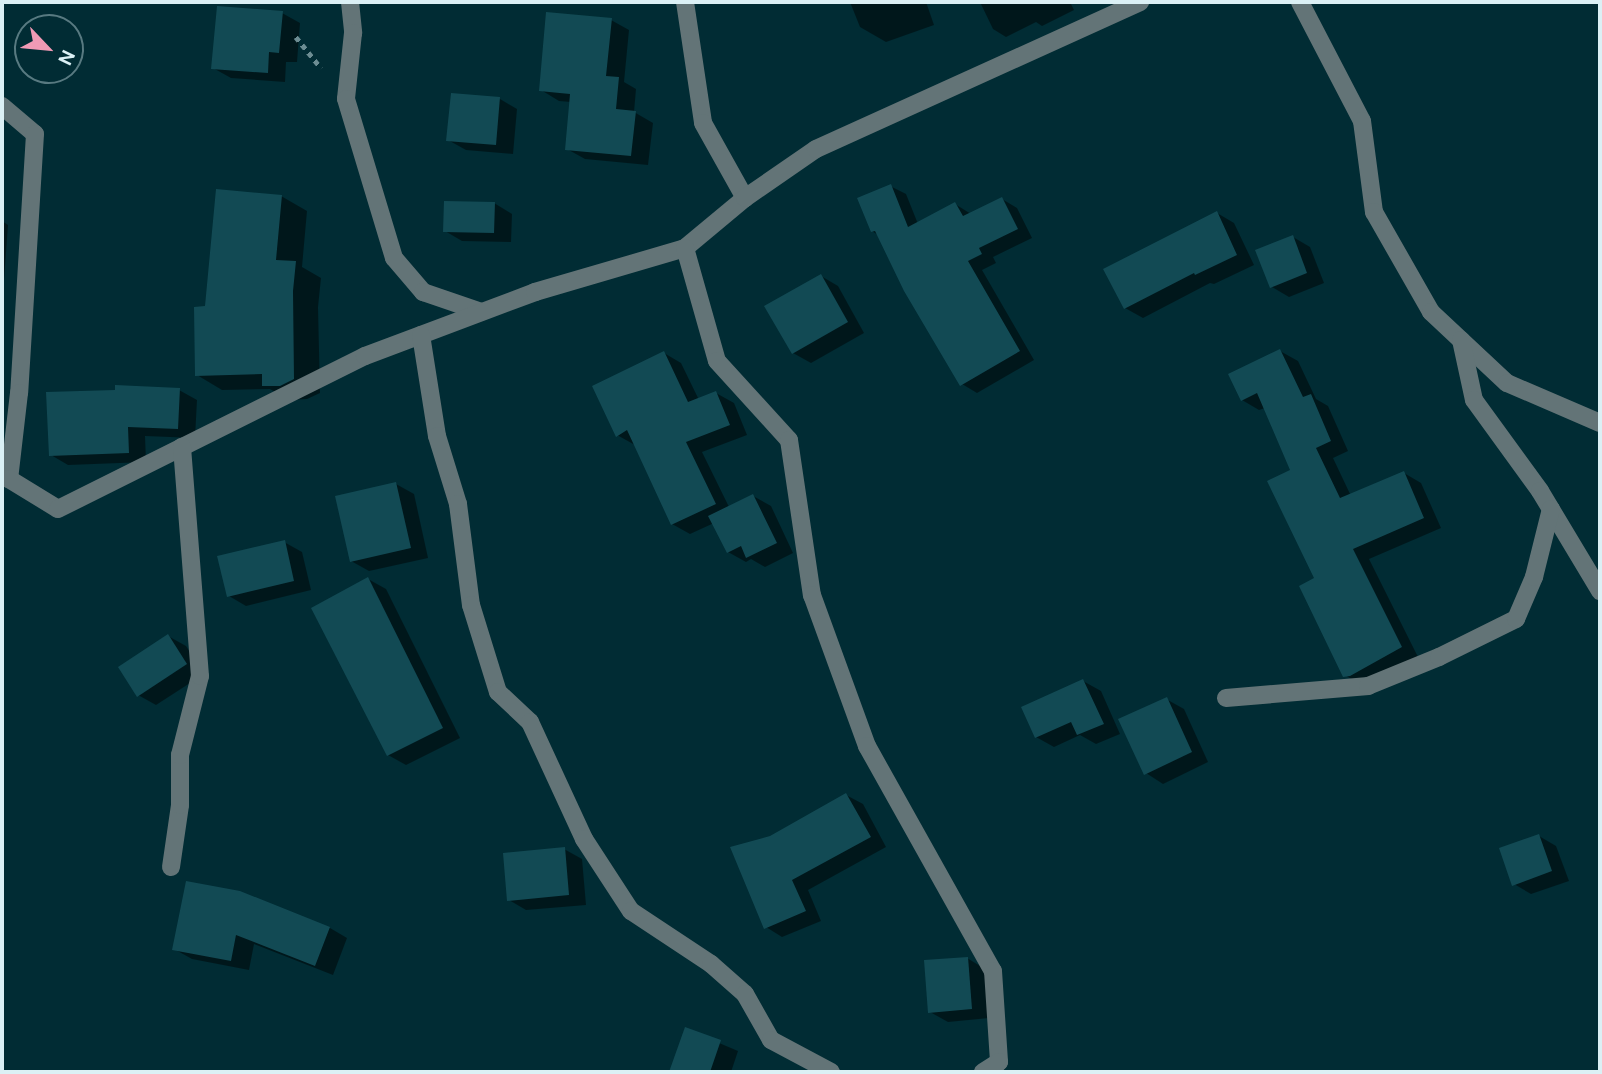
<!DOCTYPE html>
<html>
<head>
<meta charset="utf-8">
<style>
  body { margin:0 }
  #map { position:relative; width:1602px; height:1074px; overflow:hidden; background:#012c34; font-family:"DM Sans",sans-serif }
  div>[style] { position:absolute }
  [style*='--x'] { left:calc(var(--x)*1px); top:calc(var(--y)*1px); width:calc(var(--w)*1px); rotate:calc(var(--a)*1deg) }
  .shadow>* { inset:0; background:#0007 }
  .building>* { inset:0; background:#124a54 }
  .path>* { height:4.5px; margin-top:-2.25px; transform-origin:0; background:repeating-linear-gradient(90deg,#6d8d93 0 5px,transparent 0 10px) }
  .minor>* { height:18px; margin:-9px; padding:0 9px; transform-origin:9px; border-radius:9px; background:#637477 }
  span { translate:-50% -50%; white-space:nowrap; text-align:center; line-height:1.15; -webkit-text-stroke:5px #012c34; paint-order:stroke }
  .frame { position:absolute; inset:0; border:4px solid #dbf0f5; pointer-events:none }
  .north { position:absolute; left:14px; top:14px; width:70px; height:70px; box-sizing:border-box; background:#012c34; border:2px solid #587a81; border-radius:50%; rotate:116deg; font-size:19px; font-weight:700; line-height:28px; text-align:center; color:#dbf0f5 }
  .north::after { content:''; display:block; margin:auto; width:24px; height:32px; background:#f09ab5; clip-path:polygon(50% 0,100% 100%,50% 72%,0 100%) }
</style>
</head>
<body>
<div id="map">
  <div class="shadow">
    <div style="clip-path:polygon(850px 2px,926px 2px,934px 25px,886px 42px,860px 27px)"></div>
    <div style="clip-path:polygon(980px 2px,1070px 2px,1074px 10px,1042px 26px,1036px 22px,1006px 37px,993px 29px)"></div>
    <div style="clip-path:polygon(282px 13px,300px 23px,297px 62px,286px 62px,285px 82px,231px 78px,213px 68px)"></div>
    <div style="clip-path:polygon(611px 20px,629px 30px,624px 82px,636px 89px,634px 112px,653px 123px,648px 165px,585px 159px,567px 149px,571px 102px,559px 101px,541px 90px)"></div>
    <div style="clip-path:polygon(500px 99px,517px 109px,513px 154px,466px 150px,448px 140px)"></div>
    <div style="clip-path:polygon(890px 186px,906px 194px,918px 224px,955px 204px,971px 214px,1002px 199px,1017px 208px,1032px 238px,993px 257px,996px 263px,982px 270px,1034px 360px,977px 393px,962px 384px,878px 235px,872px 231px)"></div>
    <div style="clip-path:polygon(281px 196px,307px 211px,302px 267px,321px 278px,318px 307px,320px 393px,307px 399px,289px 400px,270px 389px,222px 390px,197px 375px,206px 308px)"></div>
    <div style="clip-path:polygon(494px 203px,512px 214px,511px 242px,462px 241px,445px 231px)"></div>
    <div style="clip-path:polygon(1217px 213px,1234px 223px,1254px 265px,1214px 284px,1210px 283px,1143px 318px,1125px 308px)"></div>
    <div style="clip-path:polygon(2px 221px,8px 225px,4px 280px,2px 280px)"></div>
    <div style="clip-path:polygon(1293px 237px,1310px 247px,1324px 283px,1289px 297px,1272px 287px)"></div>
    <div style="clip-path:polygon(821px 276px,838px 286px,864px 333px,811px 363px,793px 353px)"></div>
    <div style="clip-path:polygon(1280px 351px,1298px 361px,1316px 399px,1328px 406px,1348px 451px,1333px 458px,1351px 496px,1404px 473px,1421px 483px,1441px 528px,1369px 559px,1418px 657px,1363px 686px,1345px 675px,1316px 579px,1292px 470px,1265px 408px,1259px 410px,1242px 400px)"></div>
    <div style="clip-path:polygon(664px 353px,681px 363px,699px 400px,716px 393px,734px 403px,747px 435px,702px 452px,729px 507px,753px 496px,771px 506px,793px 553px,765px 567px,751px 559px,746px 562px,728px 552px,714px 523px,690px 534px,672px 524px,635px 445px,617px 435px)"></div>
    <div style="clip-path:polygon(179px 390px,197px 400px,195px 438px,145px 436px,146px 462px,68px 465px,51px 455px)"></div>
    <div style="clip-path:polygon(396px 484px,414px 494px,428px 558px,369px 571px,351px 561px)"></div>
    <div style="clip-path:polygon(284px 542px,302px 552px,311px 590px,246px 606px,229px 596px)"></div>
    <div style="clip-path:polygon(368px 579px,386px 589px,460px 738px,406px 765px,388px 755px)"></div>
    <div style="clip-path:polygon(168px 636px,186px 646px,204px 674px,156px 705px,138px 695px)"></div>
    <div style="clip-path:polygon(1083px 681px,1101px 691px,1120px 734px,1096px 744px,1080px 735px,1054px 747px,1036px 737px)"></div>
    <div style="clip-path:polygon(1166px 699px,1184px 709px,1208px 762px,1163px 784px,1146px 773px)"></div>
    <div style="clip-path:polygon(846px 795px,863px 804px,886px 847px,808px 890px,821px 921px,782px 937px,766px 927px,770px 837px)"></div>
    <div style="clip-path:polygon(1539px 836px,1556px 846px,1569px 881px,1531px 894px,1514px 884px)"></div>
    <div style="clip-path:polygon(564px 849px,582px 859px,586px 905px,526px 910px,509px 900px)"></div>
    <div style="clip-path:polygon(239px 893px,330px 928px,347px 938px,333px 975px,254px 944px,249px 970px,192px 959px,174px 949px)"></div>
    <div style="clip-path:polygon(967px 958px,985px 969px,989px 1018px,948px 1022px,930px 1012px)"></div>
    <div style="clip-path:polygon(686px 1029px,738px 1051px,731px 1072px,671px 1072px)"></div>
  </div>
  <div class="building">
    <div style="clip-path:polygon(217px 6px,283px 11px,279px 53px,269px 52px,268px 73px,211px 69px)"></div>
    <div style="clip-path:polygon(546px 12px,612px 18px,606px 76px,619px 77px,616px 109px,636px 111px,631px 156px,565px 150px,570px 94px,539px 91px)"></div>
    <div style="clip-path:polygon(451px 93px,500px 97px,496px 145px,446px 141px)"></div>
    <div style="clip-path:polygon(891px 184px,908px 227px,955px 202px,963px 216px,1002px 197px,1018px 229px,979px 248px,982px 254px,968px 261px,1020px 351px,960px 386px,904px 291px,875px 231px,871px 232px,857px 198px)"></div>
    <div style="clip-path:polygon(216px 189px,282px 195px,276px 260px,296px 261px,293px 291px,294px 379px,280px 386px,262px 386px,262px 374px,195px 376px,194px 307px,205px 306px)"></div>
    <div style="clip-path:polygon(444px 201px,495px 202px,494px 233px,443px 232px)"></div>
    <div style="clip-path:polygon(1217px 211px,1237px 255px,1195px 275px,1194px 273px,1124px 309px,1103px 269px)"></div>
    <div style="clip-path:polygon(1293px 235px,1307px 273px,1270px 288px,1255px 250px)"></div>
    <div style="clip-path:polygon(821px 274px,848px 322px,792px 354px,764px 306px)"></div>
    <div style="clip-path:polygon(1280px 349px,1303px 397px,1311px 394px,1331px 441px,1316px 448px,1340px 498px,1404px 471px,1424px 518px,1353px 549px,1402px 647px,1350px 676px,1343px 677px,1299px 586px,1314px 578px,1267px 481px,1290px 470px,1257px 393px,1241px 401px,1228px 374px)"></div>
    <div style="clip-path:polygon(664px 351px,688px 402px,716px 391px,730px 425px,686px 442px,716px 504px,671px 525px,627px 430px,616px 437px,592px 386px)"></div>
    <div style="clip-path:polygon(115px 385px,180px 388px,178px 429px,128px 427px,129px 453px,49px 456px,46px 392px,115px 390px)"></div>
    <div style="clip-path:polygon(396px 482px,411px 548px,350px 562px,335px 496px)"></div>
    <div style="clip-path:polygon(753px 494px,777px 543px,746px 558px,741px 546px,727px 553px,708px 516px)"></div>
    <div style="clip-path:polygon(285px 540px,294px 581px,227px 597px,217px 556px)"></div>
    <div style="clip-path:polygon(368px 577px,443px 728px,387px 756px,311px 608px)"></div>
    <div style="clip-path:polygon(168px 634px,187px 664px,137px 697px,118px 667px)"></div>
    <div style="clip-path:polygon(1083px 679px,1104px 724px,1077px 735px,1071px 722px,1035px 738px,1021px 707px)"></div>
    <div style="clip-path:polygon(1167px 697px,1192px 752px,1144px 775px,1118px 719px)"></div>
    <div style="clip-path:polygon(846px 793px,871px 837px,792px 880px,806px 911px,764px 929px,730px 847px,770px 836px)"></div>
    <div style="clip-path:polygon(1539px 834px,1552px 871px,1512px 886px,1499px 848px)"></div>
    <div style="clip-path:polygon(565px 847px,569px 895px,507px 901px,503px 853px)"></div>
    <div style="clip-path:polygon(186px 881px,240px 891px,330px 927px,315px 966px,236px 935px,231px 961px,172px 950px)"></div>
    <div style="clip-path:polygon(968px 957px,972px 1009px,928px 1013px,924px 960px)"></div>
    <div style="clip-path:polygon(685px 1027px,721px 1040px,710px 1072px,669px 1072px)"></div>
  </div>
  <div class="path">
    <div style="--x:296;--y:37;--w:40;--a:51"></div>
  </div>
  <div class="minor">
    <div style="--x:350;--y:2;--w:31;--a:84"></div>
    <div style="--x:353;--y:33;--w:66;--a:96.1"></div>
    <div style="--x:346;--y:99;--w:166;--a:73.2"></div>
    <div style="--x:394;--y:258;--w:45;--a:49.5"></div>
    <div style="--x:423;--y:292;--w:61;--a:19"></div>
    <div style="--x:685;--y:2;--w:122;--a:81.5"></div>
    <div style="--x:703;--y:123;--w:86;--a:60.8"></div>
    <div style="--x:1300;--y:2;--w:134;--a:62.5"></div>
    <div style="--x:1362;--y:121;--w:92;--a:82.5"></div>
    <div style="--x:1374;--y:212;--w:115;--a:60.3"></div>
    <div style="--x:1431;--y:312;--w:104;--a:43.1"></div>
    <div style="--x:1507;--y:383;--w:101;--a:23.3"></div>
    <div style="--x:2;--y:106;--w:43;--a:40.3"></div>
    <div style="--x:35;--y:134;--w:259;--a:93.5"></div>
    <div style="--x:19;--y:393;--w:87;--a:96.6"></div>
    <div style="--x:9;--y:479;--w:57;--a:31.5"></div>
    <div style="--x:58;--y:509;--w:343;--a:-26.5"></div>
    <div style="--x:365;--y:356;--w:182;--a:-20.6"></div>
    <div style="--x:535;--y:292;--w:156;--a:-16.3"></div>
    <div style="--x:685;--y:248;--w:78;--a:-39.8"></div>
    <div style="--x:745;--y:198;--w:86;--a:-34.6"></div>
    <div style="--x:816;--y:149;--w:356;--a:-24.4"></div>
    <div style="--x:685;--y:248;--w:117;--a:74.2"></div>
    <div style="--x:717;--y:361;--w:107;--a:47.7"></div>
    <div style="--x:789;--y:440;--w:157;--a:81.6"></div>
    <div style="--x:812;--y:595;--w:161;--a:70"></div>
    <div style="--x:867;--y:746;--w:258;--a:60.8"></div>
    <div style="--x:993;--y:971;--w:91;--a:86.2"></div>
    <div style="--x:999;--y:1062;--w:19;--a:148"></div>
    <div style="--x:421;--y:335;--w:102;--a:81"></div>
    <div style="--x:437;--y:436;--w:71;--a:72.8"></div>
    <div style="--x:458;--y:504;--w:102;--a:82.7"></div>
    <div style="--x:471;--y:605;--w:91;--a:72.8"></div>
    <div style="--x:498;--y:692;--w:44;--a:43.2"></div>
    <div style="--x:530;--y:722;--w:129;--a:65.2"></div>
    <div style="--x:584;--y:839;--w:86;--a:56.9"></div>
    <div style="--x:631;--y:911;--w:96;--a:33.5"></div>
    <div style="--x:711;--y:964;--w:45;--a:41.4"></div>
    <div style="--x:745;--y:994;--w:53;--a:60.5"></div>
    <div style="--x:771;--y:1040;--w:68;--a:28.1"></div>
    <div style="--x:1461;--y:340;--w:61;--a:77.8"></div>
    <div style="--x:1474;--y:400;--w:112;--a:54"></div>
    <div style="--x:1540;--y:491;--w:117;--a:59"></div>
    <div style="--x:1226;--y:698;--w:143;--a:-4.8"></div>
    <div style="--x:1368;--y:686;--w:77;--a:-22.2"></div>
    <div style="--x:1439;--y:657;--w:86;--a:-26.3"></div>
    <div style="--x:1516;--y:619;--w:46;--a:-66.8"></div>
    <div style="--x:1534;--y:577;--w:70;--a:-76"></div>
    <div style="--x:171;--y:867;--w:63;--a:-81.7"></div>
    <div style="--x:180;--y:805;--w:50;--a:-90"></div>
    <div style="--x:180;--y:755;--w:81;--a:-75.8"></div>
    <div style="--x:200;--y:676;--w:230;--a:-94.5"></div>
  </div>
  <div class="frame"></div>
  <div class="north">N</div>
</div>
</body>
</html>
